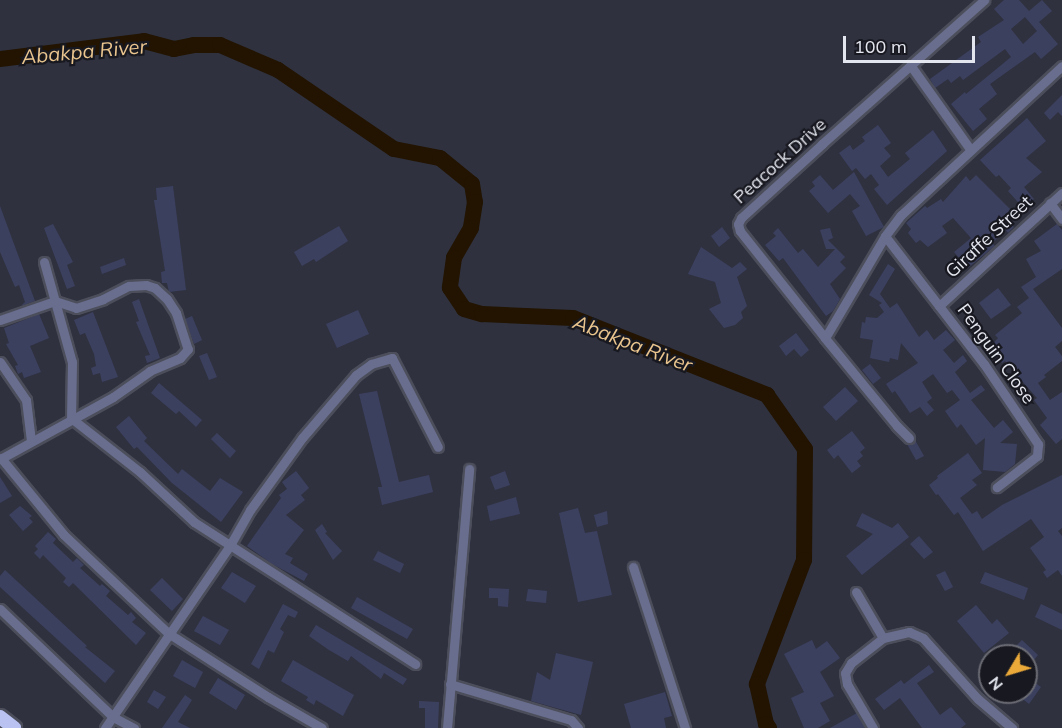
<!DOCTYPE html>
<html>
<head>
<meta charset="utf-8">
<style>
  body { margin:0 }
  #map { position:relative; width:1062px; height:728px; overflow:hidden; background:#2f313f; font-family:Mulish,sans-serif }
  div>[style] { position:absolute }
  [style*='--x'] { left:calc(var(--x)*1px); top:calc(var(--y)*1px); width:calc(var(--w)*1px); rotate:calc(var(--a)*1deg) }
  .river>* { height:16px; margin:-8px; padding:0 8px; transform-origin:8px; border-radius:8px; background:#221400 }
  .building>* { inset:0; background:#3c405f }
  .roads { filter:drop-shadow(2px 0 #4c4e5b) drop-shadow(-2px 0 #4c4e5b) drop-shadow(0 2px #4c4e5b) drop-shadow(0 -2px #4c4e5b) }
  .minor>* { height:9px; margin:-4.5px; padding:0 4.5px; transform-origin:4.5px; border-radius:4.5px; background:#696e8e }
  .highway>* { height:14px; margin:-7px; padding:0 7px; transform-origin:7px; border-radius:7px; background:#bac2f1 }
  span { translate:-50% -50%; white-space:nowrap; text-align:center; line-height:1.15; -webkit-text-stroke:4.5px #181920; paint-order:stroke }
  .street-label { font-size:18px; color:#e4e6ef }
  .water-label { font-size:20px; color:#eac58e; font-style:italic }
  .north { position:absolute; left:978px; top:644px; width:60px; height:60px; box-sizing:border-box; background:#181920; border:2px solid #6a6b73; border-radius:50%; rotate:232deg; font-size:16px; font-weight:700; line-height:24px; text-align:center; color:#e4e6ef }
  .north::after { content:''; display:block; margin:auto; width:21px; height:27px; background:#eba939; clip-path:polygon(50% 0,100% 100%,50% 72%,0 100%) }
  .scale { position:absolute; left:843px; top:36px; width:132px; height:27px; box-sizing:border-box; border:3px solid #e4e6ef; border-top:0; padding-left:8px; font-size:18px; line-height:21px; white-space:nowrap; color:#e4e6ef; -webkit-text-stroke:4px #181920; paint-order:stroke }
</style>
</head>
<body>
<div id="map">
  <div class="river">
    <div style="--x:0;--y:59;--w:145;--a:-7.1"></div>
    <div style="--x:144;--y:41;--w:31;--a:15"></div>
    <div style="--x:174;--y:49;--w:20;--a:-11"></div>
    <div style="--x:194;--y:45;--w:26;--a:0"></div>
    <div style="--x:220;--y:45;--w:63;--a:23.3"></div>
    <div style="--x:278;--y:70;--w:140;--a:34.3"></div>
    <div style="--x:394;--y:149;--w:47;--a:11.1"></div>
    <div style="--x:440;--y:158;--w:41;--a:39.1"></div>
    <div style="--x:472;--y:184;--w:18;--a:81"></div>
    <div style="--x:475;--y:202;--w:26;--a:99"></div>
    <div style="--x:471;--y:228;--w:34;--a:120"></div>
    <div style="--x:454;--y:258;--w:30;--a:98"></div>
    <div style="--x:450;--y:288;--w:25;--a:56"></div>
    <div style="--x:464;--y:309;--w:19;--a:16"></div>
    <div style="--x:482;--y:314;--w:91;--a:2.5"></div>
    <div style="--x:573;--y:318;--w:209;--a:21.6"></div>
    <div style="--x:767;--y:395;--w:66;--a:54.9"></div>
    <div style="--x:805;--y:449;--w:111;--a:90.5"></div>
    <div style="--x:804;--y:560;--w:133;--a:110.8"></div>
    <div style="--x:757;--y:684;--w:41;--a:77.3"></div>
    <div style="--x:766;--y:724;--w:5;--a:53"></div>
  </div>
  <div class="building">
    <div style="clip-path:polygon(evenodd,1004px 0,1019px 0,1029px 11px,1042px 0,1052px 11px,1039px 22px,1058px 44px,1041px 59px,1035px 52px,990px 84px,997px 94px,979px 109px,987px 119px,973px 131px,951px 104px,965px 92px,966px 94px,1011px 57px,1005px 49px,963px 80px,960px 76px,951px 83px,948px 79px,935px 88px,930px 79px,981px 42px,978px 37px,1004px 20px,994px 9px,1004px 0,1025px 17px,1037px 31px,1023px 44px,1011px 29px,1025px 17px)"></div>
    <div style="clip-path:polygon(1062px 95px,1062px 116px,1058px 112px,1050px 120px,1044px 113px)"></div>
    <div style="clip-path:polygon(1027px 118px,1046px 141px,1026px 158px,1042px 172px,1024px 187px,1034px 199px,1023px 208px,1008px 191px,1011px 188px,999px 175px,996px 177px,980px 160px)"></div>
    <div style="clip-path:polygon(878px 125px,891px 143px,884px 148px,891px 156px,880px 166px,888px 177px,910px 159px,905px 153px,933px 130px,947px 151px,887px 205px,874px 189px,879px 185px,871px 174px,865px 179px,856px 168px,852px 171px,839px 153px,850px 145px,853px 150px,865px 141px,862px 137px)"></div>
    <div style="clip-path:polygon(854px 172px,884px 227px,866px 236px,852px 211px,860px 206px,850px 194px,828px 213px,809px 191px,815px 186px,812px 182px,820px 175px,833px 190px)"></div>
    <div style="clip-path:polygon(976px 175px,1015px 214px,1008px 222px,1014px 227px,1008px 233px,1006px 230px,992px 243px,995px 246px,968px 268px,954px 252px,971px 238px,953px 218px,942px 226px,947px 233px,928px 247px,920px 240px,916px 243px,908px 233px,911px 229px,906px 223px,925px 206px,927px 208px,941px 199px,943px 202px,966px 176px,970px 181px)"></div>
    <div style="clip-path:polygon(173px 186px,186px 290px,169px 292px,167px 283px,162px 283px,161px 272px,165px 271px,154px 200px,157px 200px,156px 188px)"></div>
    <div style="clip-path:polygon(0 206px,35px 301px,21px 306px,25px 302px,19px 285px,15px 287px,0 252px)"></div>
    <div style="clip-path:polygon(53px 224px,73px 262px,67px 265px,75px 286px,67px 289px,44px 228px)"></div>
    <div style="clip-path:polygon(1057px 224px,1062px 230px,1062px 269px,1033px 289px,1062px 328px,1062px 341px,1055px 347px,1062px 356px,1062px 361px,1044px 375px,1046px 377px,1038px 383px,1050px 400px,1062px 392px,1062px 439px,1056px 444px,1040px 425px,1047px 418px,1034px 400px,1037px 398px,1022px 381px,1017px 385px,1011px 378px,1016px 374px,1005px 361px,1002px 363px,989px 348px,998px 338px,995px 335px,1022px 313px,1017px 307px,1029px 298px,1021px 287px,1036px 277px,1026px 259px,1041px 251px,1034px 241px)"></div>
    <div style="clip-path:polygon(339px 226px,348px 241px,316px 262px,314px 259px,302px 266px,294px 252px)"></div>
    <div style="clip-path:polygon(722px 227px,730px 238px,719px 247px,711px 236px)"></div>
    <div style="clip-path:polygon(778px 228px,798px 253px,803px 249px,818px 267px,835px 249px,826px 249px,820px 230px,830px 228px,833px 238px,828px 240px,845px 257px,840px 262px,846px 268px,830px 284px,840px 299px,833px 311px,826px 316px,783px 258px,779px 261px,765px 245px,776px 236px,773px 233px)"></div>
    <div style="clip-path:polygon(701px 247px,732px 268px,740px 262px,747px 269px,737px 277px,747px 306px,741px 312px,743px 318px,735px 325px,724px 328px,709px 309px,721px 303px,715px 282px,688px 274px)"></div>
    <div style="clip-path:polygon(124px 258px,126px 265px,102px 274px,100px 267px)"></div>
    <div style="clip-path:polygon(888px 264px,895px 269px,880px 294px,890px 308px,897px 303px,919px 337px,927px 330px,934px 340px,946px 330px,955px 340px,943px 350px,954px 363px,963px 355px,967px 361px,955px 372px,970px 393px,981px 385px,985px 390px,971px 400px,994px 428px,1003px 420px,1013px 432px,1000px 443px,1017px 444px,1015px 464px,1005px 472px,983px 470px,985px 438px,976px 445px,961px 424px,957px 428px,945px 411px,960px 400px,952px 390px,947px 393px,933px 374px,922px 382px,932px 398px,927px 402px,934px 410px,927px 416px,920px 407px,910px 413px,895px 391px,892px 393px,886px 384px,918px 363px,901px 343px,898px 360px,890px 358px,889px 362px,870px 358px,873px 340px,860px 338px,862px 322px,865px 323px,866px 317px,877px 318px,884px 312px,879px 305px,882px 303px,869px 295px)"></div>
    <div style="clip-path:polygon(998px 288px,1011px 305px,991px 319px,979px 303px)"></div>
    <div style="clip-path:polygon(139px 299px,160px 358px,147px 363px,145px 356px,150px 355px,136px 322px,139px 321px,132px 302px)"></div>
    <div style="clip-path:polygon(358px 310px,369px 334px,337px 348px,326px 324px)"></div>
    <div style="clip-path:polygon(93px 312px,118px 377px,102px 382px,100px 373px,93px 375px,91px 368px,96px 366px,94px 354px,85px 333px,80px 335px,74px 320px)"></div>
    <div style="clip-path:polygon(39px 314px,49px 338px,30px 346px,41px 372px,24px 378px,22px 372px,18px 374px,15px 366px,18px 365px,6px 344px,9px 343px,4px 328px)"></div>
    <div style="clip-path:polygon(192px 316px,202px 340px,194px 344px,185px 319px)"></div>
    <div style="clip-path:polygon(796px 333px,809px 350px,801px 357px,794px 349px,786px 356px,779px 346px)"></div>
    <div style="clip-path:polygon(207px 353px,217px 377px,209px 380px,199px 356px)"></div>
    <div style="clip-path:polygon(870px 364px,881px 378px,873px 384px,862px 370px)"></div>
    <div style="clip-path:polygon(159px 383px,202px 420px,196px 427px,179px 411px,176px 414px,151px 393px)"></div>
    <div style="clip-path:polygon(845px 387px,858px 401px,836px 421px,823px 407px)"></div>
    <div style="clip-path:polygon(377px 391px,399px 482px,429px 475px,433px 492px,382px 505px,378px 487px,382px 487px,359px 394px)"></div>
    <div style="clip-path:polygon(129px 416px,147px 438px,144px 441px,178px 474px,182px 469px,210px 491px,220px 478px,243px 492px,221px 522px,172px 483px,137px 447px,134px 449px,116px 427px)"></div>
    <div style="clip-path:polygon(852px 431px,865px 448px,860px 452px,863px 456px,857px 461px,861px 466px,852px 473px,838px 455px,834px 459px,827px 450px)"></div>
    <div style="clip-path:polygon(217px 433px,236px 451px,230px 458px,211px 439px)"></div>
    <div style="clip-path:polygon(915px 440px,924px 456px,916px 460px,907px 444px)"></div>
    <div style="clip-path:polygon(968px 453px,982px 473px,972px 480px,977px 485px,960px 498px,972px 514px,977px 511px,982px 519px,1002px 505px,1062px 475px,1062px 528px,1058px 531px,1062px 536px,1062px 576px,1058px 570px,1047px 578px,1043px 572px,1046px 570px,1030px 548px,1044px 537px,1031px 519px,983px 551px,958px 512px,954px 515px,938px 494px,936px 495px,929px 485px,938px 478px,937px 476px)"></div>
    <div style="clip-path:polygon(296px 471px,309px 488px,301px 495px,305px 500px,286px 515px,304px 530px,285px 554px,293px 558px,290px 563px,308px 574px,304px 581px,272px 564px,247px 546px,281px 498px,279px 495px,287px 489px,282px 482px)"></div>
    <div style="clip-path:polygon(505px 471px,510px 485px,495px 490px,490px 477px)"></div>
    <div style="clip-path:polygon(0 477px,12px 496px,0 503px)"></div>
    <div style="clip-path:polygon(516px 497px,520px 514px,490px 521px,487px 506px)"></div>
    <div style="clip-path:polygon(20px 506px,32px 516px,29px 518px,33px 522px,23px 531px,9px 515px)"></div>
    <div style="clip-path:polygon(578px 508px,585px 533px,597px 531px,612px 595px,578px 602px,559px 513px)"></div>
    <div style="clip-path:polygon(607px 511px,608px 524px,597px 527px,594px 515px)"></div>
    <div style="clip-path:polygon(862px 513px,892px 528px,898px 523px,909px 537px,862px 575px,846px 556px,873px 534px,856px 526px)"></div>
    <div style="clip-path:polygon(322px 524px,327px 532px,325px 533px,342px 551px,333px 560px,315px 530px)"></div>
    <div style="clip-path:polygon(48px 532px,56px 539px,53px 543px,73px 562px,77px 558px,84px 565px,80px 568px,100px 586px,102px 584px,110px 591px,106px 596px,128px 615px,131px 612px,136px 618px,132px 622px,146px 633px,136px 645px,73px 583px,69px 587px,63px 582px,66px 578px,43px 555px,40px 559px,34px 553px,38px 549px,35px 546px)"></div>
    <div style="clip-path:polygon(919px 536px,933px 552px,924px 559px,910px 544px)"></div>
    <div style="clip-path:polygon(378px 551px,404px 564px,400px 573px,373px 560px)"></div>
    <div style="clip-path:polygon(5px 570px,87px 646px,85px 647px,115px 671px,105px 683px,0 587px,0 576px)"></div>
    <div style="clip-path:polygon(945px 571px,953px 587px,945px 591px,936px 575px)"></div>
    <div style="clip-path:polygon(232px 572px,256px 586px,245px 603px,221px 588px)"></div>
    <div style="clip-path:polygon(985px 572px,1028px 588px,1024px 600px,980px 583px)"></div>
    <div style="clip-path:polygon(162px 578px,183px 599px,172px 611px,150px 590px)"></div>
    <div style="clip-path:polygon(489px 588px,509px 589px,508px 607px,498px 606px,498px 598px,489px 598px)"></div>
    <div style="clip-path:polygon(528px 589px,547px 591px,546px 603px,526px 601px)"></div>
    <div style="clip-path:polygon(357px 597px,413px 629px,407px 639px,351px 608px)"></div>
    <div style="clip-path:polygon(283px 604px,298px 612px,295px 618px,288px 615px,280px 629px,284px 632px,274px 653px,268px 650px,259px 669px,251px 664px)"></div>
    <div style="clip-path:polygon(1041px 604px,1062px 614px,1062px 630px,1035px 617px)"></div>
    <div style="clip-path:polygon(976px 605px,992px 624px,997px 619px,1009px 633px,984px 653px,957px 621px)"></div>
    <div style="clip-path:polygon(203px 616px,229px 630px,220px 645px,194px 631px)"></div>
    <div style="clip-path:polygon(316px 625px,407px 679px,403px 685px,384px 673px,381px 679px,351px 656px,348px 661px,329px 650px,309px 636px)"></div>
    <div style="clip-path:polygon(812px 640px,816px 649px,827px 641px,840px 658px,820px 672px,834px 696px,820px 703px,830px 721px,818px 728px,804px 728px,791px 698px,804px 692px,784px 654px)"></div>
    <div style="clip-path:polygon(1022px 640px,1038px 655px,1032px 662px,1015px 647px)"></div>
    <div style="clip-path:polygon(556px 653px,593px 662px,581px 715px,531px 701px,537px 672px,550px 680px)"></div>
    <div style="clip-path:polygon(182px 660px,203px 672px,195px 688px,173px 676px)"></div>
    <div style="clip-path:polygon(293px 660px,354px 695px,343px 716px,316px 700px,314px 705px,306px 700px,308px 697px,281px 681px)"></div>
    <div style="clip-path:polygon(929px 665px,934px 672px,917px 683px,940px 715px,951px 707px,966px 724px,961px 728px,922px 728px,900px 698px,884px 710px,875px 699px,901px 680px,904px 684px)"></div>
    <div style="clip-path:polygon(218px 678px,245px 695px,236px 710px,209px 693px)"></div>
    <div style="clip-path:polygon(1031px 680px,1041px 687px,1029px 704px,1019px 696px,1026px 692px)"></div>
    <div style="clip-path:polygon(154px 690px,166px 697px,158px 709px,147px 702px)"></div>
    <div style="clip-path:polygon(665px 692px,672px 716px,664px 718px,666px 728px,631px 728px,624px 704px)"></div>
    <div style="clip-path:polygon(185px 695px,192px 700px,178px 722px,190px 728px,162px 728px)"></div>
    <div style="clip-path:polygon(419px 701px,439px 702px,438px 728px,425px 728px,425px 708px,419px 708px)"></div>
    <div style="clip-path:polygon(857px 713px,865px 728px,830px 728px)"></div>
  </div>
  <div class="roads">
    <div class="minor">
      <div style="--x:911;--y:66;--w:102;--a:54.6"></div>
      <div style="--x:1050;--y:203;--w:20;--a:53"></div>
      <div style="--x:885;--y:236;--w:162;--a:52.3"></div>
      <div style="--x:984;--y:364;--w:97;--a:56"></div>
      <div style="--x:1038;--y:444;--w:12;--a:95"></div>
      <div style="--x:1037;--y:456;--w:51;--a:142.2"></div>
      <div style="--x:44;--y:262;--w:104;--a:74.4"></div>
      <div style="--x:72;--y:362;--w:56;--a:91"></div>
      <div style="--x:939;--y:306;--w:167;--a:-42.6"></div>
      <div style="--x:0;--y:320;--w:58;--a:-19.1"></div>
      <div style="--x:55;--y:301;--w:22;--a:18"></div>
      <div style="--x:76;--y:308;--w:28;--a:-18"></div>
      <div style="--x:103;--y:299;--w:29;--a:-27"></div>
      <div style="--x:129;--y:286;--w:17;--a:-3"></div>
      <div style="--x:146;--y:285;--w:9;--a:18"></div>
      <div style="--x:155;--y:288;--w:16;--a:43"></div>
      <div style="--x:167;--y:299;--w:17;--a:57"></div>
      <div style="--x:176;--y:313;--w:38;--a:72"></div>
      <div style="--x:188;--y:349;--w:12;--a:132"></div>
      <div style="--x:180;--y:358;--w:33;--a:157"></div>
      <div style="--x:150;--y:371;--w:45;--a:144.9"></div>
      <div style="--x:113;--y:397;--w:129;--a:151.2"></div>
      <div style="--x:825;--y:338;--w:118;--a:-59.5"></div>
      <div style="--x:885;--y:236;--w:26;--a:-53"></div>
      <div style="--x:901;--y:215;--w:219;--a:-42.8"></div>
      <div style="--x:0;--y:362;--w:46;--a:55.6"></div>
      <div style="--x:26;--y:400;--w:41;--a:83"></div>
      <div style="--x:71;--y:418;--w:88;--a:38"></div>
      <div style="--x:140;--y:472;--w:74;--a:42.8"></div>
      <div style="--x:194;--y:522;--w:263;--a:32.7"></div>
      <div style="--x:909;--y:438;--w:17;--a:-135"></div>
      <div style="--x:897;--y:426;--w:114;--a:-129.3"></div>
      <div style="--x:825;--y:338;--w:137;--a:-128.5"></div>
      <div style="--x:740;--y:231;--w:7;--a:-106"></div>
      <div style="--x:738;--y:224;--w:7;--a:-63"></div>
      <div style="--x:741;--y:218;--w:110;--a:-42.4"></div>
      <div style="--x:822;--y:144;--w:217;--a:-41.6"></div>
      <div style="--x:1;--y:458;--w:99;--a:50.7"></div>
      <div style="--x:64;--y:535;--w:143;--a:43.3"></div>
      <div style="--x:168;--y:633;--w:119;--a:32.6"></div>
      <div style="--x:268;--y:697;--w:62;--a:29.9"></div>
      <div style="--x:633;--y:567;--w:169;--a:72.1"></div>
      <div style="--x:856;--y:592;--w:53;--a:59.6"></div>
      <div style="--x:0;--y:609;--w:156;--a:43.7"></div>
      <div style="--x:113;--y:717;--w:24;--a:28"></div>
      <div style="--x:450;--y:684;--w:126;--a:16.6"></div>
      <div style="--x:571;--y:720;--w:11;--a:49"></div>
      <div style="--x:105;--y:728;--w:219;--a:-55.6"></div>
      <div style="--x:229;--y:547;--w:43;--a:-60.4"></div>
      <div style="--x:250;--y:510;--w:89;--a:-54.2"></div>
      <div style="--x:302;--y:438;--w:83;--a:-49.4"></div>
      <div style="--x:356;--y:375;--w:19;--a:-36"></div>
      <div style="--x:371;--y:364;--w:22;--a:-16"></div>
      <div style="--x:392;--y:358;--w:100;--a:62.7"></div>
      <div style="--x:447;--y:728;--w:260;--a:-85.1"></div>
      <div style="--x:873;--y:728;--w:51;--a:-120.6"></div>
      <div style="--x:847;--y:684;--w:11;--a:-100"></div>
      <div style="--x:845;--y:673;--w:12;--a:-59"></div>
      <div style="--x:851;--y:663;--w:41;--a:-38"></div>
      <div style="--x:883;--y:638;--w:27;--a:-13"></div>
      <div style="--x:909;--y:632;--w:15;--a:23"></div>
      <div style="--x:923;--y:638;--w:82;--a:48"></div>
      <div style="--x:978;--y:699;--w:45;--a:40.5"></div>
    </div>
    <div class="highway">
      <div style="--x:0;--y:717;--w:18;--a:38"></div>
    </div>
  </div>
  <div class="street-label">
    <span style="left:780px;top:161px;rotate:-42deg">Peacock Drive</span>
    <span style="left:989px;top:237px;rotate:-43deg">Giraffe Street</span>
    <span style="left:996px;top:354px;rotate:54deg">Penguin Close</span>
  </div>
  <div class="water-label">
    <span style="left:84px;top:51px;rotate:-5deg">Abakpa River</span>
    <span style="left:633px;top:343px;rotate:21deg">Abakpa River</span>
  </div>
  <div class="north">N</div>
  <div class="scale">100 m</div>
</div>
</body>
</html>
